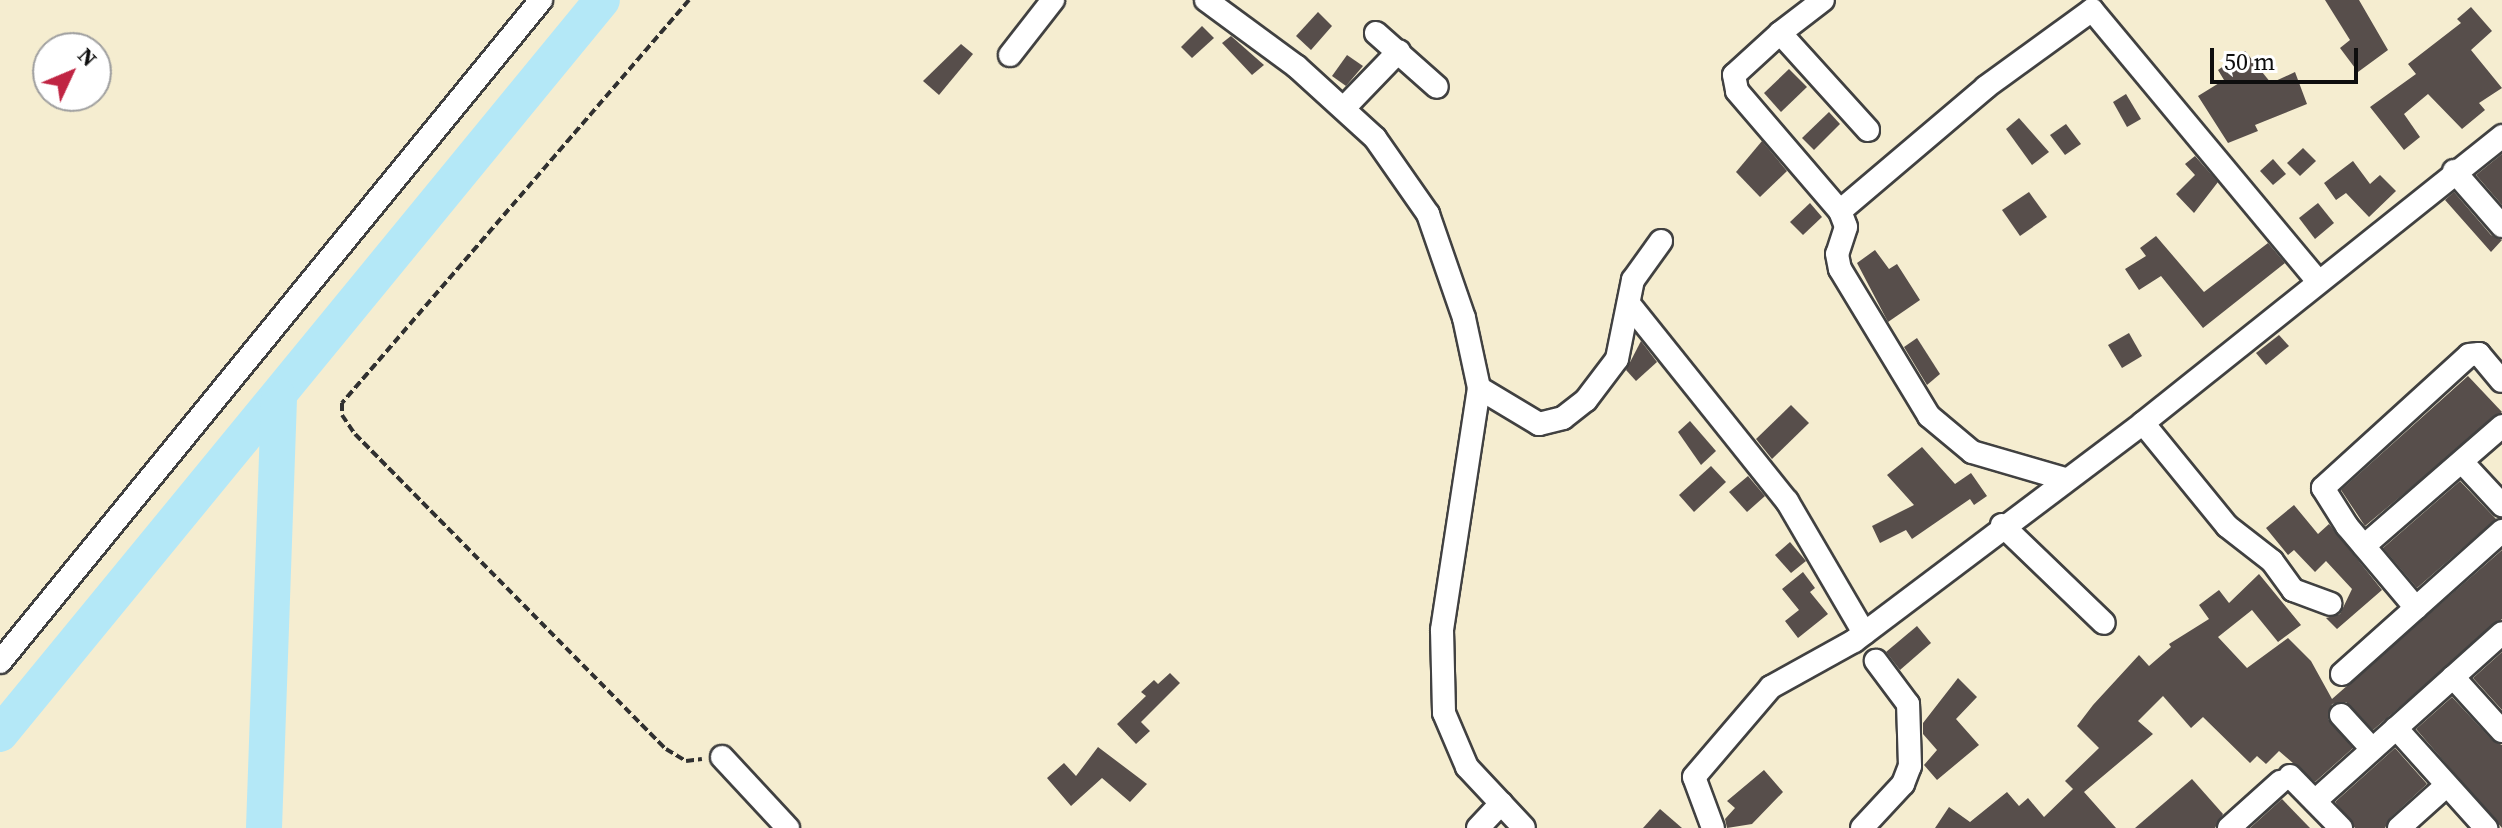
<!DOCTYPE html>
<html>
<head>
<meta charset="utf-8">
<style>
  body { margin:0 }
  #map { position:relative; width:2502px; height:828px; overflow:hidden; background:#fffaf0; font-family:"Source Serif 4",serif }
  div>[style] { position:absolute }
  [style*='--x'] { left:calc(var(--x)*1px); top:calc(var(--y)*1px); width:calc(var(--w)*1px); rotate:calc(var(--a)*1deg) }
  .farmland>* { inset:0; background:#f5edd0 }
  .river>* { height:36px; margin:-18px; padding:0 18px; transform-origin:18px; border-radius:18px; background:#b4e8f7 }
  .building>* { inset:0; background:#574e4b }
  .path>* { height:4px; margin-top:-2px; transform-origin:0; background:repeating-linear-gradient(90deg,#303030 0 8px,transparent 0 12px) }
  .roads { filter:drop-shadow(2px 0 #414141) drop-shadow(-2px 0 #414141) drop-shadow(0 2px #414141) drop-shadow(0 -2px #414141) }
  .minor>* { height:22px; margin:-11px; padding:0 11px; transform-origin:11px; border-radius:11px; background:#fff }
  span { translate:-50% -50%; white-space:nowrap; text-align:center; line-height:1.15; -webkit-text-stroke:8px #fff; paint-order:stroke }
  .north { position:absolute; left:32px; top:32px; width:80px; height:80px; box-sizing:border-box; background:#fff; border:2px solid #9f9f9f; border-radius:50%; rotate:46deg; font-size:22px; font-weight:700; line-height:32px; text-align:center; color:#0e0e0e }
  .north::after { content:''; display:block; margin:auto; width:28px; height:36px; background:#c02543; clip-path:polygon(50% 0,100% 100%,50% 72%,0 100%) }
  .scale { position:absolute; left:2210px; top:48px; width:148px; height:36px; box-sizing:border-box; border:4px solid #0e0e0e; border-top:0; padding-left:10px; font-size:24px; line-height:28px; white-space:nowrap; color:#0e0e0e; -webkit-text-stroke:6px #fff; paint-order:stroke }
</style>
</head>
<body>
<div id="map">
  <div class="farmland">
    <div style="clip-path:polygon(evenodd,0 0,2502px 0,2502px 828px,0 828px,0 0,48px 48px,96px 48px,96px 96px,48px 96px,48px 48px)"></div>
  </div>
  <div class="river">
    <div style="--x:0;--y:734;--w:949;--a:-50.64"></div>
    <div style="--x:264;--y:828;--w:431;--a:-88"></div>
  </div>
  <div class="building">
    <div style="clip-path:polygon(2325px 0,2359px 0,2388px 50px,2358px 72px,2340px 48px,2350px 40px)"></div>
    <div style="clip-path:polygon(2471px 7px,2492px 31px,2471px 50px,2502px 88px,2479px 103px,2485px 110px,2462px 129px,2428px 94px,2404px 114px,2420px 137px,2404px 150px,2370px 107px,2416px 74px,2408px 64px,2461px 23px,2457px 19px)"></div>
    <div style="clip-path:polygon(1318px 12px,1332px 26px,1311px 50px,1296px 36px)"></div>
    <div style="clip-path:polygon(1202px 26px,1214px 38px,1192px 58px,1181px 47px)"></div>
    <div style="clip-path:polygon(1231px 36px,1264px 65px,1252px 75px,1222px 43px)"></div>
    <div style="clip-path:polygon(961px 44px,973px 54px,939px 95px,923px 81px)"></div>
    <div style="clip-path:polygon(2245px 51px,2271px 83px,2295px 72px,2307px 104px,2255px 125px,2258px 131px,2228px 143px,2198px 96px,2224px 80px,2218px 70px)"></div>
    <div style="clip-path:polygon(1347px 55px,1363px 66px,1346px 86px,1332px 76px)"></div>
    <div style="clip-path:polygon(1789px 69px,1807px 87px,1781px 112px,1764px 93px)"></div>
    <div style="clip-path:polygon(2126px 94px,2141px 119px,2127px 127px,2113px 102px)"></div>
    <div style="clip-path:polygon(1829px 112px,1840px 124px,1814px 150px,1802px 138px)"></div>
    <div style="clip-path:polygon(2019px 118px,2049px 152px,2032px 165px,2006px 129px)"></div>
    <div style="clip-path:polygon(2066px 124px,2081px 144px,2065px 155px,2050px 135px)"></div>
    <div style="clip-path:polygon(1762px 141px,1787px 171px,1760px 197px,1736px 172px)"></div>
    <div style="clip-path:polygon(2303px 148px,2316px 161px,2300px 176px,2287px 163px)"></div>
    <div style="clip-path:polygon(2502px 154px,2502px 205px,2476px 175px)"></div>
    <div style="clip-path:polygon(2195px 156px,2218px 182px,2194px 213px,2176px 194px,2195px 175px,2185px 164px)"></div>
    <div style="clip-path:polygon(2273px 159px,2286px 174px,2273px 185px,2260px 171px)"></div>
    <div style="clip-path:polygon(2353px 161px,2370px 184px,2380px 175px,2396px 191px,2369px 217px,2346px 193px,2336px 200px,2324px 183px)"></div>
    <div style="clip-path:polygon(2029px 192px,2047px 217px,2020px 236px,2002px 210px)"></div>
    <div style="clip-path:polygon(2454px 192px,2491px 235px,2502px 240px,2491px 252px,2445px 200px)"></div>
    <div style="clip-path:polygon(1810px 203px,1822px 217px,1803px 235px,1790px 222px)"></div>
    <div style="clip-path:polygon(2318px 203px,2334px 223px,2315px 239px,2299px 218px)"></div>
    <div style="clip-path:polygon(2156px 236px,2204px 292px,2268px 243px,2285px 263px,2203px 328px,2161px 276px,2139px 290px,2125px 269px,2146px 256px,2140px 248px)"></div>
    <div style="clip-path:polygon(1875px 250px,1889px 269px,1897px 264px,1920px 300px,1888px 322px,1857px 263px)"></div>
    <div style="clip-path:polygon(2129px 333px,2142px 356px,2122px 368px,2108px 345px)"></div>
    <div style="clip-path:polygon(2279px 335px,2289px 346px,2266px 365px,2256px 353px)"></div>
    <div style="clip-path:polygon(1917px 338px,1940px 374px,1927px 385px,1904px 347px)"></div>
    <div style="clip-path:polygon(1641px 341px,1657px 362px,1636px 381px,1626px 370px)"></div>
    <div style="clip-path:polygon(2468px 376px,2502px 412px,2365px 526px,2341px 490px)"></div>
    <div style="clip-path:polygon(1791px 405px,1809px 423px,1772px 459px,1756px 439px)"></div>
    <div style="clip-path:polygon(1690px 421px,1716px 451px,1701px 465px,1678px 432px)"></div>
    <div style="clip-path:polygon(1922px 447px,1955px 484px,1971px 473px,1987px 496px,1974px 505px,1970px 499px,1912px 539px,1906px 530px,1880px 543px,1872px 526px,1914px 505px,1887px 475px)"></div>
    <div style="clip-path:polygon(1711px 466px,1726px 482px,1694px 512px,1679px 495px)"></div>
    <div style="clip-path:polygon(1748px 476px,1765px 496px,1747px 512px,1729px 492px)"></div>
    <div style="clip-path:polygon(2460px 481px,2496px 519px,2417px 588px,2383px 548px)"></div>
    <div style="clip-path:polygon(2294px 505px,2318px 534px,2329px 524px,2382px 590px,2337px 629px,2326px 618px,2340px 614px,2352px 589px,2326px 561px,2315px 572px,2294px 550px,2288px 555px,2266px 528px)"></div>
    <div style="clip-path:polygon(1790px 542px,1806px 561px,1791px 573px,1775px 555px)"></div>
    <div style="clip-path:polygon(2502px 550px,2502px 619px,2373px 730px,2346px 702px,2332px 704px,2328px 719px,2353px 748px,2315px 782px,2279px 751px,2266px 764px,2257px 756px,2250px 763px,2203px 717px,2191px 728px,2163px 696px,2138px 721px,2153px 734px,2084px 792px,2116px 828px,1935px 828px,1949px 807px,1970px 822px,2007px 792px,2019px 806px,2028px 798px,2044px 817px,2073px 789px,2065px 781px,2099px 748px,2077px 726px,2093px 705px,2139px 655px,2149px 666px,2171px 647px,2169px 644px,2209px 619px,2199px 605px,2219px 590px,2229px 603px,2259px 574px,2301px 625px,2278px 642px,2252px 610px,2218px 637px,2247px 668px,2288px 638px,2311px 661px,2332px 699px)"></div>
    <div style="clip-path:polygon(1803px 572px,1815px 588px,1810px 592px,1828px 614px,1798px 638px,1785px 621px,1799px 610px,1782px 589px)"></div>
    <div style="clip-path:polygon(1917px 626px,1931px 643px,1900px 670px,1886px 652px)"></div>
    <div style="clip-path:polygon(2502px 652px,2502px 710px,2473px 678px)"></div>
    <div style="clip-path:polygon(1170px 673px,1180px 683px,1141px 722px,1150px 731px,1136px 744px,1117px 724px,1146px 696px,1141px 692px,1154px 680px,1158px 684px)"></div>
    <div style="clip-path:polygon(1958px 678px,1977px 697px,1956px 719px,1979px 745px,1937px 780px,1924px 765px,1937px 750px,1923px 734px,1923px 723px)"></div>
    <div style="clip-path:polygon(2452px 697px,2492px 740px,2502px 745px,2502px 828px,2416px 729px)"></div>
    <div style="clip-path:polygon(1098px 747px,1147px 784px,1130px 802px,1102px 778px,1071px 806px,1047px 778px,1064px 763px,1076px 776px)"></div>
    <div style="clip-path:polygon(2395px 748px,2427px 784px,2390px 818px,2385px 828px,2355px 828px,2335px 802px)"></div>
    <div style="clip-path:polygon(1764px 770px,1783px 792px,1752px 824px,1727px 828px,1725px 819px,1735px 808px,1727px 801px)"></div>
    <div style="clip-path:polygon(2192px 779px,2223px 814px,2215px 828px,2135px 828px)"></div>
    <div style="clip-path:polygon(2282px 799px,2310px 828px,2250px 828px)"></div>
    <div style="clip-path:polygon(1660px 809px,1682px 828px,1643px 828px)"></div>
  </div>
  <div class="path">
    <div style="--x:689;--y:0;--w:532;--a:130.73"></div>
    <div style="--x:342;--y:403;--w:12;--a:90"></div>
    <div style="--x:342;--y:415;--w:23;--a:56"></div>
    <div style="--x:355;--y:434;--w:443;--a:45.4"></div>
    <div style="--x:666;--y:749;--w:23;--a:31"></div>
    <div style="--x:686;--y:761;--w:16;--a:-7"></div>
  </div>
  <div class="roads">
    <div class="minor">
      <div style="--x:1206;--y:0;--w:112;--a:36.3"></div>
      <div style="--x:1296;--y:66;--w:107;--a:42.3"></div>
      <div style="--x:1375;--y:138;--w:93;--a:55.1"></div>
      <div style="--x:1428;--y:214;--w:110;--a:70.9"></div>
      <div style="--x:1464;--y:318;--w:72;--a:77.9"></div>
      <div style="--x:1479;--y:388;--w:245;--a:98.7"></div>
      <div style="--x:1442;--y:630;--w:83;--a:88.6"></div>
      <div style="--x:1444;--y:713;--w:59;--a:66.9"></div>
      <div style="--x:1467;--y:767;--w:83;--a:46.9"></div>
      <div style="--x:1376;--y:33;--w:81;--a:41.5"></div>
      <div style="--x:1780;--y:33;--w:54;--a:-37.5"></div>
      <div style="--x:1010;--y:55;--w:70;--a:-52"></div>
      <div style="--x:1344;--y:108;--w:79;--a:-46"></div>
      <div style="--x:1868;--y:130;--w:131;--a:-132.2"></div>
      <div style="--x:1780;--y:33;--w:62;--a:137.6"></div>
      <div style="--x:1734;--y:75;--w:16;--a:79"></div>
      <div style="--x:1737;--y:91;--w:158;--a:49.4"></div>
      <div style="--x:1840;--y:211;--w:17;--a:69"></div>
      <div style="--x:1846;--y:227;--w:28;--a:108"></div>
      <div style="--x:1837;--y:254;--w:15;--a:79"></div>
      <div style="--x:1840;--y:269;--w:172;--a:58.8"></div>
      <div style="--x:1929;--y:416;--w:56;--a:39.9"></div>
      <div style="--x:1972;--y:452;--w:97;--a:16.2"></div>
      <div style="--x:2454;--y:171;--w:73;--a:48.9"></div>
      <div style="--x:1840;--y:211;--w:192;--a:-40.3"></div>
      <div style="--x:1986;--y:87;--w:131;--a:-36"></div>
      <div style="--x:2092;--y:10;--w:351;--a:50.2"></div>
      <div style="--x:1629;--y:304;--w:253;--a:51.3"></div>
      <div style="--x:1787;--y:501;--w:153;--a:59.7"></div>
      <div style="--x:1479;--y:388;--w:70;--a:31"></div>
      <div style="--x:1539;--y:424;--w:25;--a:-14"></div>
      <div style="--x:1563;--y:418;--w:29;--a:-38"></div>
      <div style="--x:1586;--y:400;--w:51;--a:-52.9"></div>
      <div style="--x:1617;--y:359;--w:81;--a:-78.6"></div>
      <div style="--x:1633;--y:280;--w:48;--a:-54.3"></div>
      <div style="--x:2143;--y:423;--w:133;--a:50.8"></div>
      <div style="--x:2227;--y:526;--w:57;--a:37.9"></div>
      <div style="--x:2272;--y:561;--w:36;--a:54"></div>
      <div style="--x:2293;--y:590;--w:40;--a:20.2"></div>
      <div style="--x:2462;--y:462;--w:59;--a:47.1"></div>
      <div style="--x:2002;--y:525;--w:141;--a:43.9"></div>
      <div style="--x:2364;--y:546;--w:183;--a:-41"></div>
      <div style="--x:2416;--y:608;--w:107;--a:-130.1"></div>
      <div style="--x:2347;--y:526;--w:45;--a:-122.3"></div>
      <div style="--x:2323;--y:488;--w:197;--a:-42.3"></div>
      <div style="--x:2469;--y:355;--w:10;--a:-6"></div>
      <div style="--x:2479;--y:354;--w:35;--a:50"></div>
      <div style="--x:0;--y:662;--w:855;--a:-50.74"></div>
      <div style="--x:2342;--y:674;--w:215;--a:-41.8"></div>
      <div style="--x:2453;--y:677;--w:73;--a:47.8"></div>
      <div style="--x:2341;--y:715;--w:46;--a:47.6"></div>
      <div style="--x:2396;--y:728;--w:135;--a:48"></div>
      <div style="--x:722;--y:757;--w:97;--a:47.1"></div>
      <div style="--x:2290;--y:776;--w:73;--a:45.6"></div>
      <div style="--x:2315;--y:801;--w:251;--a:-41.9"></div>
      <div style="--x:1478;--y:828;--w:34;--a:-47"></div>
      <div style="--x:1713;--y:828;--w:54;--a:-110.4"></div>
      <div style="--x:1694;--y:777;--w:118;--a:-49.5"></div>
      <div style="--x:1771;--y:687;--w:95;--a:-29"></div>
      <div style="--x:1854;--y:641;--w:362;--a:-37"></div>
      <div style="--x:2143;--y:423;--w:460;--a:-38.6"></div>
      <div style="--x:1862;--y:828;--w:60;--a:-47"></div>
      <div style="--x:1903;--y:784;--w:19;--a:-69"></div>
      <div style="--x:1910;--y:766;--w:62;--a:-91.8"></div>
      <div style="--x:1908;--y:704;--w:54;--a:-126.7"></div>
      <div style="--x:2229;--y:828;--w:69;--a:-42"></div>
      <div style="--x:2399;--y:828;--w:64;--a:-41.9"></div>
    </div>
  </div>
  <div class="north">N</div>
  <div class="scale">50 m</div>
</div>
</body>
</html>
